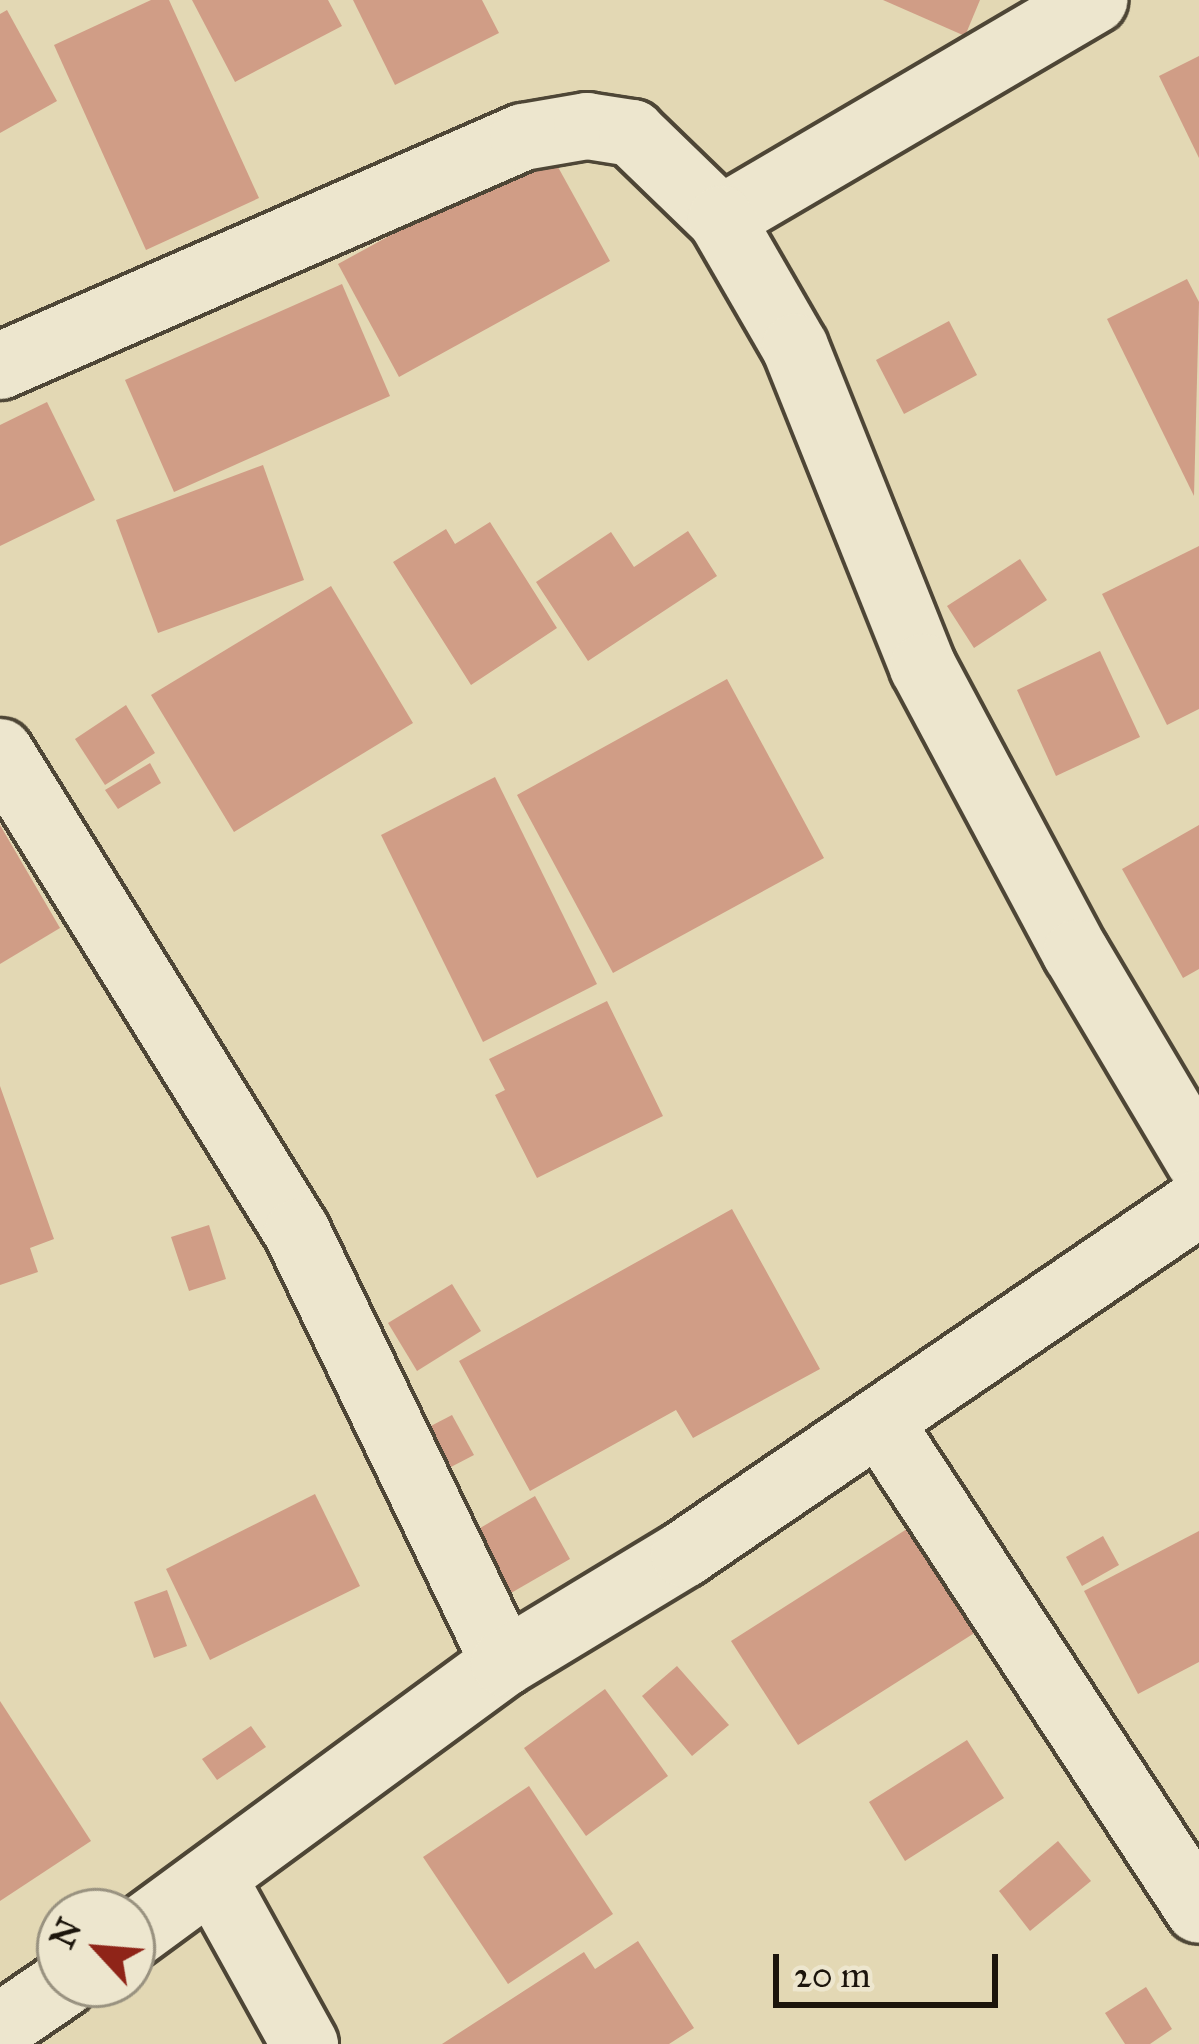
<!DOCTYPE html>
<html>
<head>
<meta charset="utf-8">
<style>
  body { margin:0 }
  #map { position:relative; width:1199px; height:2044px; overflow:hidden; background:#e3d8b4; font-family:"IM FELL Great Primer",serif }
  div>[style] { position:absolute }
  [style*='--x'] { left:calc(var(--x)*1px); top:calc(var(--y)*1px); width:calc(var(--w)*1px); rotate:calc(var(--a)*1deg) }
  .building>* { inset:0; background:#d09d86 }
  .roads { filter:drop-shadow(3px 0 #4e4636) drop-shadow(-3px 0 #4e4636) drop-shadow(0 3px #4e4636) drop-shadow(0 -3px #4e4636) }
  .minor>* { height:66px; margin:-33px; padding:0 33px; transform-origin:33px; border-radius:33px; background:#ede6ce }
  span { translate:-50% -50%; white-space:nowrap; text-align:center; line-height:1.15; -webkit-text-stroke:9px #ede6ce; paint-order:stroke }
  .north { position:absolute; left:36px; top:1888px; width:120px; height:120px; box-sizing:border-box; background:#ede6ce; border:3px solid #999280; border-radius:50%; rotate:296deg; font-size:33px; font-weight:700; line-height:48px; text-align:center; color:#1c150c }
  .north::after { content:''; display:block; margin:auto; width:42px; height:54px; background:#8f2418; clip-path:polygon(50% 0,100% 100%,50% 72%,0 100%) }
  .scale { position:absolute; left:773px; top:1954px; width:225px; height:54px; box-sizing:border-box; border:6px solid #1c150c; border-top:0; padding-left:15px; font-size:36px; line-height:42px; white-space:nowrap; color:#1c150c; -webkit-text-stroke:9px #ede6ce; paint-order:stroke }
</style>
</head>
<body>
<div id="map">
  <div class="building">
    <div style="clip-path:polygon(151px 0,169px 0,259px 198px,146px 250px,54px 45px)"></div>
    <div style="clip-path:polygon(192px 0,328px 0,342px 26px,235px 82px)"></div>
    <div style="clip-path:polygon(353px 0,482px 0,499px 33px,395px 85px)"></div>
    <div style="clip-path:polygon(883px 0,980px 0,965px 36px)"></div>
    <div style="clip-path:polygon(7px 10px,57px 101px,0 133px,0 14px)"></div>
    <div style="clip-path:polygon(1199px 56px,1199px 158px,1159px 76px)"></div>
    <div style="clip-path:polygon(548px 149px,610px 261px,399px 377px,338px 264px)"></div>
    <div style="clip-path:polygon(1187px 279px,1199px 302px,1194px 496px,1107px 319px)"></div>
    <div style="clip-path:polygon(342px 284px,390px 396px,174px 492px,125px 380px)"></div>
    <div style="clip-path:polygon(949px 321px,977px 375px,904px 414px,876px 360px)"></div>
    <div style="clip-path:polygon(47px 402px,95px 500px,0 546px,0 425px)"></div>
    <div style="clip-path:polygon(263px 465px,304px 580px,158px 633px,116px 520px)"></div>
    <div style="clip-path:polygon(490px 522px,557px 628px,471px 685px,393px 562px,446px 529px,455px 544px)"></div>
    <div style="clip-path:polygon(688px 531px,717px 576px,588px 661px,536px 582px,611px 532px,634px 567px)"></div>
    <div style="clip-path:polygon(1199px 546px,1199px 709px,1167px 725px,1102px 594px)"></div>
    <div style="clip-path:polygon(1020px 559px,1047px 600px,974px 648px,947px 606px)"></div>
    <div style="clip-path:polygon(331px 586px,413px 723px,234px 832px,151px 695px)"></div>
    <div style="clip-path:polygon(1100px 651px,1140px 737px,1056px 776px,1017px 690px)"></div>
    <div style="clip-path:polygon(727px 679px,824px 858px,613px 973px,517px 795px)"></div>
    <div style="clip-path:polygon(126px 705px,155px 753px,105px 785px,75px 739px)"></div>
    <div style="clip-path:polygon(150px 763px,161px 783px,118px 809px,105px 790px)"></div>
    <div style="clip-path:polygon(495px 777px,597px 984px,483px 1042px,381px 835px)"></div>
    <div style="clip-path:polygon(0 825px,60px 928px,0 964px)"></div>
    <div style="clip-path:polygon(1199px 825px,1199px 969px,1183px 978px,1122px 869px)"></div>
    <div style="clip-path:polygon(607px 1001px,663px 1116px,537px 1178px,495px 1095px,505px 1090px,489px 1059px)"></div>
    <div style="clip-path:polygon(0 1086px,54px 1239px,30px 1248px,38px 1272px,0 1285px)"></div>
    <div style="clip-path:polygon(732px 1209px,820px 1369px,693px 1438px,676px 1410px,530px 1491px,459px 1361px)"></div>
    <div style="clip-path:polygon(209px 1225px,226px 1279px,189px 1291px,171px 1237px)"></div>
    <div style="clip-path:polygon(452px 1284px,481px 1331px,417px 1371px,388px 1323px)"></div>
    <div style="clip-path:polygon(452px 1415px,474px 1455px,449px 1468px,427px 1428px)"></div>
    <div style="clip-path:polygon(315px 1494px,360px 1586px,210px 1660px,166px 1569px)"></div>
    <div style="clip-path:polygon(535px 1496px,570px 1559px,511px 1593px,475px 1531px)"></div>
    <div style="clip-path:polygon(910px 1527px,976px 1632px,798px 1745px,731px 1641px)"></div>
    <div style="clip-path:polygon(1199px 1531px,1199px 1662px,1138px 1694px,1084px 1591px)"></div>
    <div style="clip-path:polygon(1103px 1536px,1119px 1565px,1082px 1586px,1066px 1557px)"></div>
    <div style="clip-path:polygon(167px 1590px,187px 1646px,154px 1658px,134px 1602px)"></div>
    <div style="clip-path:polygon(677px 1666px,729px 1725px,692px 1756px,642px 1696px)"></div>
    <div style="clip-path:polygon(605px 1689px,668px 1776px,586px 1836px,524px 1748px)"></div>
    <div style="clip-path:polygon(0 1701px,91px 1841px,0 1901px)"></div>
    <div style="clip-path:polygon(251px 1726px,266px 1747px,217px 1780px,202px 1759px)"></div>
    <div style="clip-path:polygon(967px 1740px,1004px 1798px,905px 1861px,869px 1802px)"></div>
    <div style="clip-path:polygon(529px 1786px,613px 1914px,508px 1984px,423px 1857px)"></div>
    <div style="clip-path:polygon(1058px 1841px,1091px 1881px,1030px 1931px,999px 1891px)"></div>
    <div style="clip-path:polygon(638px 1941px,694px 2028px,669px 2044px,442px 2044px,584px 1952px,595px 1969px)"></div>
    <div style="clip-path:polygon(1146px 1987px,1172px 2029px,1150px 2044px,1125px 2044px,1105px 2013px)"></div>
  </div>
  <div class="roads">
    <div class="minor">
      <div style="--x:721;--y:219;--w:433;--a:-30.4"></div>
      <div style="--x:0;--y:366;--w:571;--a:-23.65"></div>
      <div style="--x:523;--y:137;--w:65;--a:-9.8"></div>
      <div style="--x:587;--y:126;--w:46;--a:8.8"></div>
      <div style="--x:632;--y:133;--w:124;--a:44"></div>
      <div style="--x:721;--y:219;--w:148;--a:60"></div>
      <div style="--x:795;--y:347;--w:345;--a:68.2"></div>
      <div style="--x:923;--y:667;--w:324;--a:61.9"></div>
      <div style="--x:1076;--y:953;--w:241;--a:59.3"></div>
      <div style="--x:0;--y:752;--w:564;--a:58.25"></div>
      <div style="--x:297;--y:1232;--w:478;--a:64.3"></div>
      <div style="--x:879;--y:1421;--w:584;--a:56.8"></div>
      <div style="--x:214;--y:1880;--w:188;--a:61"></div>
      <div style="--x:132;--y:1936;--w:461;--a:-36.3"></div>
      <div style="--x:504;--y:1663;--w:210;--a:-31.2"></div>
      <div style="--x:684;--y:1554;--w:623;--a:-34.28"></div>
      <div style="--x:0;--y:2027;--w:76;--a:-34.3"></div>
    </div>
  </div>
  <div class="north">N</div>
  <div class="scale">20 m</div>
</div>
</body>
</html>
